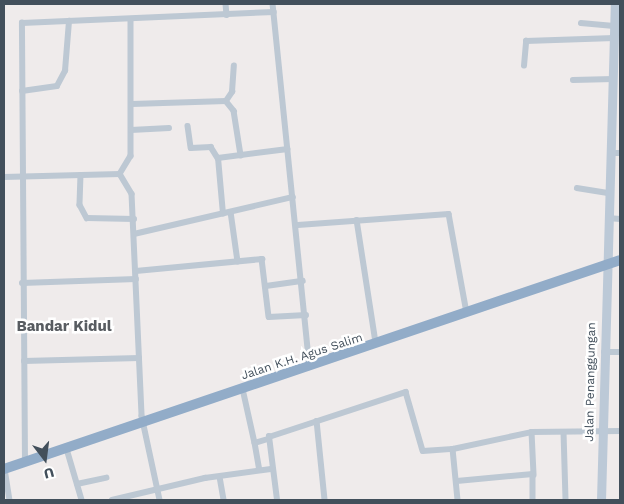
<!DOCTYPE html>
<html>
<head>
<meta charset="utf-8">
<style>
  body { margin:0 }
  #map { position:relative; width:624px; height:504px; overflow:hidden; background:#efebeb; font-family:"Work Sans",sans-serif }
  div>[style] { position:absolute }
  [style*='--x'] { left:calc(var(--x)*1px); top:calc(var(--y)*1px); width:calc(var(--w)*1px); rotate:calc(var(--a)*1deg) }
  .minor>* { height:5.5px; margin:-2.75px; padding:0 2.75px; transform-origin:2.75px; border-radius:2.75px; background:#bdc8d3 }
  .secondary>* { height:9px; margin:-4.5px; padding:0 4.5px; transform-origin:4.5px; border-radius:4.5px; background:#bcc9d7 }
  .trunk>* { height:10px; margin:-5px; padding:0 5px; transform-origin:5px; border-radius:5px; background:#92acc8 }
  span { translate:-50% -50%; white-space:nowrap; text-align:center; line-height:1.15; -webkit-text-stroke:5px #fff; paint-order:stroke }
  .street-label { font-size:12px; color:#424f5b }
  .quarter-label { font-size:15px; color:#585c61; font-weight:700 }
  .frame { position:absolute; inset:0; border:5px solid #424f5b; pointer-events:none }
  .north { position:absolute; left:20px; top:434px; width:50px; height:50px; -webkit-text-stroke:4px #fff; paint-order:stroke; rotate:165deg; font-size:14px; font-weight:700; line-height:20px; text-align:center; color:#424f5b }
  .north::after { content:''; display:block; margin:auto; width:18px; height:22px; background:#424f5b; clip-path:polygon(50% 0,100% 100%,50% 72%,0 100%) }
</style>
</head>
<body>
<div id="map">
  <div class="minor">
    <div style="--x:226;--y:4;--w:11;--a:85"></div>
    <div style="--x:273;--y:4;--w:365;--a:84.2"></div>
    <div style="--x:131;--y:20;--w:136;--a:90"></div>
    <div style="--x:131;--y:156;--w:21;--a:121"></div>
    <div style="--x:120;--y:174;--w:23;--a:59"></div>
    <div style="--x:132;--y:194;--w:222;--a:87.4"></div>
    <div style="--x:142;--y:416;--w:86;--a:77.9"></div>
    <div style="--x:581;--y:23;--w:33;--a:5"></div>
    <div style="--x:524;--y:66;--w:25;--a:-85"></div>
    <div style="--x:526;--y:41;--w:88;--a:-2"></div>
    <div style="--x:573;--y:80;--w:40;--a:-1.4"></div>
    <div style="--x:22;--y:91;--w:35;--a:-8"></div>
    <div style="--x:57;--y:86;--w:17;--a:-62"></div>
    <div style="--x:65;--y:71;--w:50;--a:-85.4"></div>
    <div style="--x:226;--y:101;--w:11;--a:-56"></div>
    <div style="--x:232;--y:92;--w:26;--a:-86"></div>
    <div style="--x:132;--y:104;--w:94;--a:-1.8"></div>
    <div style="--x:226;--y:101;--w:13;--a:51"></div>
    <div style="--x:234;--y:111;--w:45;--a:81"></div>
    <div style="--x:188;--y:126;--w:22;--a:82"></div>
    <div style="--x:191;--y:148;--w:20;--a:-3"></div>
    <div style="--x:211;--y:147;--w:13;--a:58"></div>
    <div style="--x:131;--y:130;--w:38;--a:-3"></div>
    <div style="--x:610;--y:153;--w:10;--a:0"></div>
    <div style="--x:81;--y:175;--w:30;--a:92"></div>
    <div style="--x:80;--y:205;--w:15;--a:62"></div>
    <div style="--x:87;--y:218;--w:47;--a:1.2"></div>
    <div style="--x:4;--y:177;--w:116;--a:-1.5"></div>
    <div style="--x:577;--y:188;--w:31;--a:9"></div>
    <div style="--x:231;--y:212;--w:50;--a:82"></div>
    <div style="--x:223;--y:214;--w:56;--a:-95.1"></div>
    <div style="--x:218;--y:158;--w:70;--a:-7.4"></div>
    <div style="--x:608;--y:218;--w:12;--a:5"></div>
    <div style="--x:357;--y:220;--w:124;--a:81.2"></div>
    <div style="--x:298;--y:225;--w:151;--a:-4.2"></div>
    <div style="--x:449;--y:214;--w:101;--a:79.7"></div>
    <div style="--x:134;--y:234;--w:163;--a:-13.1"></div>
    <div style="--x:136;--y:271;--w:127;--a:-5.4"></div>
    <div style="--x:262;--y:259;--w:58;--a:83.1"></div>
    <div style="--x:269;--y:317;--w:37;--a:-3"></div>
    <div style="--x:22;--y:283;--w:114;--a:-2"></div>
    <div style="--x:266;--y:286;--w:37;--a:-8"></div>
    <div style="--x:604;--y:352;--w:16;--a:0"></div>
    <div style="--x:24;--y:361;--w:115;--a:-1.5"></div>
    <div style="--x:243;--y:389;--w:55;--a:77.5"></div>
    <div style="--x:255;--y:443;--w:14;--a:-17"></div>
    <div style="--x:317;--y:421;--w:79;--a:84.2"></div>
    <div style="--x:532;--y:432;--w:43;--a:87.3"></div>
    <div style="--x:564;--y:432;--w:68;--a:88.3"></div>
    <div style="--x:255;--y:443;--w:27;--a:80"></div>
    <div style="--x:67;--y:449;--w:53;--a:73.6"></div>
    <div style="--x:453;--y:449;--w:81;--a:-12.1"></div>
    <div style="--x:532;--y:432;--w:88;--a:-0.7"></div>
    <div style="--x:25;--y:463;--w:440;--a:-90.4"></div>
    <div style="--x:22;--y:23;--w:252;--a:-2.5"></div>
    <div style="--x:5;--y:469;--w:31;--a:81"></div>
    <div style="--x:220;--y:477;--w:23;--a:80"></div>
    <div style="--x:457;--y:481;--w:76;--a:-5.3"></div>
    <div style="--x:533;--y:474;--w:26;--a:90"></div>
    <div style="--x:77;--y:484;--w:30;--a:-12"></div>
    <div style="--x:112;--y:500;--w:96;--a:-13.3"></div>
    <div style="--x:205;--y:478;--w:68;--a:-7.7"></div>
    <div style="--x:277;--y:500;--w:64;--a:-97.2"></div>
    <div style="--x:269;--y:437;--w:144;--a:-18.2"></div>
    <div style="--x:406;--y:392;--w:61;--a:73.9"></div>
    <div style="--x:423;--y:451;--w:30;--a:-4"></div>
    <div style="--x:453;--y:449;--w:51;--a:84.4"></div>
  </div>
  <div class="secondary">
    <div style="--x:601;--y:500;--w:496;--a:-88.4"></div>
  </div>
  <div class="trunk">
    <div style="--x:4;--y:469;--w:650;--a:-18.74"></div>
  </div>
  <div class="street-label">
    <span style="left:302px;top:357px;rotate:-18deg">Jalan K.H. Agus Salim</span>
    <span style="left:591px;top:382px;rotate:-89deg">Jalan Penanggungan</span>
  </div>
  <div class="quarter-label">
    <span style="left:64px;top:327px">Bandar Kidul</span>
  </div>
  <div class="frame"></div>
  <div class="north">U</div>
</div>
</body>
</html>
